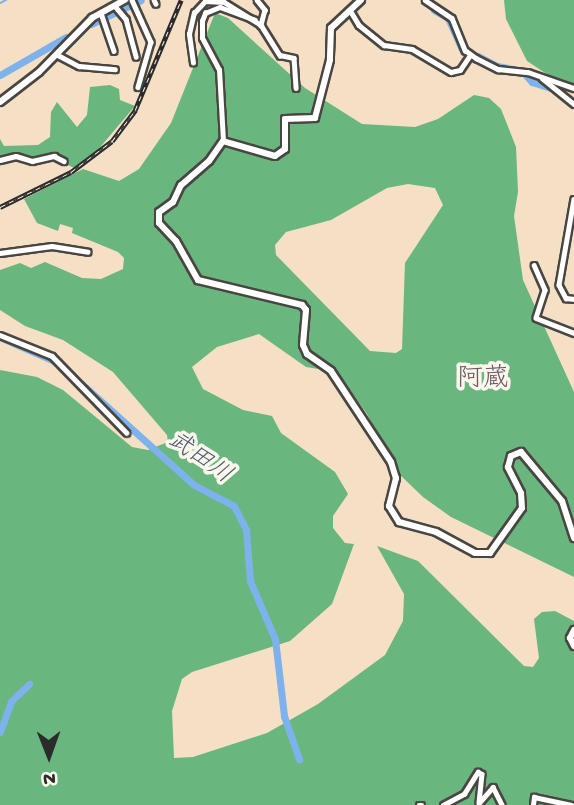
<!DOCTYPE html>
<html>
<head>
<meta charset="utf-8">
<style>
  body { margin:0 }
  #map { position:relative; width:574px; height:805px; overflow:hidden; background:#f5dfc5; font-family:"Gochi Hand","Klee One",sans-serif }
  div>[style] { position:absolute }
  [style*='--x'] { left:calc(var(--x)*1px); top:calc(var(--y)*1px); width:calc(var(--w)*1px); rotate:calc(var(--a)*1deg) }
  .forest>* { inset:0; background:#69b67f }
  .stream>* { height:2px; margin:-1px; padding:0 1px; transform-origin:1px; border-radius:1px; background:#7eb2ec }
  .river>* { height:7px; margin:-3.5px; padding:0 3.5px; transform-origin:3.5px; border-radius:3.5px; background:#7eb2ec }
  .roads { filter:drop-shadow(2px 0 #494642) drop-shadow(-2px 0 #494642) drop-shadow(0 2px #494642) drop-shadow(0 -2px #494642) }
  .street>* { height:4.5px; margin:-2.25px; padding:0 2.25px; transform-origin:2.25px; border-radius:2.25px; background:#fff }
  .secondary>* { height:6px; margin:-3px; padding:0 3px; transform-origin:3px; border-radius:3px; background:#fff }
  .rail>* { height:4.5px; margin-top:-2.25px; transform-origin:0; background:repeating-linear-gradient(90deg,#fbf7ec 0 5px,#2b2b2b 0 10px); box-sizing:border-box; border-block:2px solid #2b2b2b }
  span { translate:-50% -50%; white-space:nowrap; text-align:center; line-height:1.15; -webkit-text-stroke:7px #fbf7ec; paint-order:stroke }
  .water-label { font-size:24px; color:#485a6f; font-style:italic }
  .quarter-label { font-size:26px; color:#6c5964 }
  .north { position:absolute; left:14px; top:721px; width:70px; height:70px; -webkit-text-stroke:5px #fbf7ec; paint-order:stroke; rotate:179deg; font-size:19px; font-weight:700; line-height:28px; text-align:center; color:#2b2b2b }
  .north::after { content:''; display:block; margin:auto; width:24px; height:32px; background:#2b2b2b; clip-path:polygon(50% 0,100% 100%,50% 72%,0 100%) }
</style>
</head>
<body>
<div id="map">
  <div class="forest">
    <div style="clip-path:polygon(504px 0,574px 0,574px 92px,527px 61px,506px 19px)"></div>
    <div style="clip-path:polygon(evenodd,215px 13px,228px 18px,305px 88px,362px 124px,415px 127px,438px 119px,474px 95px,489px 98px,501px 109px,516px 147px,518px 192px,514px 216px,523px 280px,574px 392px,574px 577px,451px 517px,423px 497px,397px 472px,367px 414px,337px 372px,306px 367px,259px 334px,217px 347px,192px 367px,203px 389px,243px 410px,272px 416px,281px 433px,335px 472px,348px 494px,333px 516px,333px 528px,345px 543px,354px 544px,332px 604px,290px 641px,192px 672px,182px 679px,172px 711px,174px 758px,193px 757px,267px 733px,318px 704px,385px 655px,403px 621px,404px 594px,377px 546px,418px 561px,524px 666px,533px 667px,539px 658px,534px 619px,542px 612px,555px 611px,574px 621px,574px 805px,0 805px,0 370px,37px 377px,63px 390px,132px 447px,148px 450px,168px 442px,167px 435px,113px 372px,63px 340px,25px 326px,0 310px,0 270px,20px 263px,31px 268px,45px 262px,82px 278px,101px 279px,123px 269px,124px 258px,118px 252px,72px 233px,73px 228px,60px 224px,58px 231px,37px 223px,24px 199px,83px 169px,119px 181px,139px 169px,171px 123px,215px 13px,408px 184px,435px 188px,443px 205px,405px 263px,402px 349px,396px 353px,370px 351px,276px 255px,275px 245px,286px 232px,331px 220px,387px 188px,408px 184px)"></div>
    <div style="clip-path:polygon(110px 85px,119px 89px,120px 100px,135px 106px,91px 158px,74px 168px,46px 154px,30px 160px,20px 156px,0 166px,0 139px,4px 146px,38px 145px,50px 137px,51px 112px,57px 102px,77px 127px,87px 115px,90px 87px)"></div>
  </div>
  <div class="stream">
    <div style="--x:0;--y:3;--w:7;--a:-27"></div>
  </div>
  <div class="river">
    <div style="--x:434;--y:10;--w:16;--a:30"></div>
    <div style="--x:448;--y:18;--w:34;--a:66"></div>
    <div style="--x:91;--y:24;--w:55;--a:-25.6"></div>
    <div style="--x:478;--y:56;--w:21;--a:28"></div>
    <div style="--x:497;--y:66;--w:25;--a:11"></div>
    <div style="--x:522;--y:71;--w:15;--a:48"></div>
    <div style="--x:532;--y:82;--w:25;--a:18"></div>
    <div style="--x:0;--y:75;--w:76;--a:-29.9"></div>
    <div style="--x:2;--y:338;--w:64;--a:23.8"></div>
    <div style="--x:82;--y:384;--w:151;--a:42"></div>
    <div style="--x:194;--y:485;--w:45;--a:27.7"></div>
    <div style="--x:234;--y:506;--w:27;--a:63"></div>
    <div style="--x:246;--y:530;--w:51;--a:85.5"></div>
    <div style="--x:250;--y:581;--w:63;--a:66.7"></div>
    <div style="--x:275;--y:639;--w:78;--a:83.3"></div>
    <div style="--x:284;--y:716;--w:46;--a:70.8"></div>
    <div style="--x:0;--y:732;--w:33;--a:-70"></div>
    <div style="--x:11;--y:701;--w:25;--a:-43"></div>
  </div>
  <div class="roads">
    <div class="street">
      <div style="--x:132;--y:0;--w:46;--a:65.7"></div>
      <div style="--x:151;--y:42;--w:47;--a:106.1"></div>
      <div style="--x:154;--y:0;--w:4;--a:63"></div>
      <div style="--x:257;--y:0;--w:13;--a:51"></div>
      <div style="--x:265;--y:10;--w:16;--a:105"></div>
      <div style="--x:425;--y:0;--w:32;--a:34"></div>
      <div style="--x:452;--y:18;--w:35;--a:68"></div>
      <div style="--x:465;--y:50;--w:14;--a:36"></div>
      <div style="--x:476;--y:58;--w:25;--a:27"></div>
      <div style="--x:498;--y:69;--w:30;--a:6"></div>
      <div style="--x:528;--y:72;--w:49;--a:19.2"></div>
      <div style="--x:115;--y:6;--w:17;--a:50"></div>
      <div style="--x:126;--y:19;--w:39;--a:75"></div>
      <div style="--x:350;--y:10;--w:17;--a:59"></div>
      <div style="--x:359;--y:25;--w:32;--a:39"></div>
      <div style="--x:384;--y:45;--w:28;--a:8"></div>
      <div style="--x:412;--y:49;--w:45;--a:30.5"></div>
      <div style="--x:451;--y:72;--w:9;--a:-13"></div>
      <div style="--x:460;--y:70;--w:18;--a:-56"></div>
      <div style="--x:101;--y:13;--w:40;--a:71.1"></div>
      <div style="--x:56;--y:54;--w:26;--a:28"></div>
      <div style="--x:79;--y:66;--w:36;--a:5"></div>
      <div style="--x:193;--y:63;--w:29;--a:-98"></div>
      <div style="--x:189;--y:34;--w:22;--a:-77"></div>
      <div style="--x:194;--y:13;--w:16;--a:-47"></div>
      <div style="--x:205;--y:1;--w:19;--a:3"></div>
      <div style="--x:224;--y:2;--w:44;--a:31.9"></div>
      <div style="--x:261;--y:25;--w:36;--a:58"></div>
      <div style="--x:280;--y:55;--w:14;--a:12"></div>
      <div style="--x:294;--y:58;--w:30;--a:86"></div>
      <div style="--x:542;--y:78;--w:41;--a:39.1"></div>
      <div style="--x:223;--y:141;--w:71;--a:-93.2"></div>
      <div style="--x:219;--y:70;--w:36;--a:-118"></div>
      <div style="--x:202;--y:38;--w:17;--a:-90"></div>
      <div style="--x:202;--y:21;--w:9;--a:-69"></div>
      <div style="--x:205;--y:13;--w:16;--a:-22"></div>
      <div style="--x:220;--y:7;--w:37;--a:20"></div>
      <div style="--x:0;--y:160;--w:16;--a:-14"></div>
      <div style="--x:16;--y:156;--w:17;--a:17"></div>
      <div style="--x:32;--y:161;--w:23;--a:-13"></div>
      <div style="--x:54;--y:156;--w:11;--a:27"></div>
      <div style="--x:574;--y:199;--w:87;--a:99.9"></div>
      <div style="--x:559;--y:285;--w:15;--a:62"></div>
      <div style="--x:566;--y:298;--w:8;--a:7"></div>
      <div style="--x:0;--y:253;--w:52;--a:-7.7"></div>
      <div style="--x:52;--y:246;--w:36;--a:9"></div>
      <div style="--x:534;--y:265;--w:27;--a:66"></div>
      <div style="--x:545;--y:290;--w:29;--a:108"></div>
      <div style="--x:536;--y:318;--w:41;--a:21.5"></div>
      <div style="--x:0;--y:335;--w:56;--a:22"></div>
      <div style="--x:52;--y:356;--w:107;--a:45.8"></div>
      <div style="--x:419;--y:805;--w:3;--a:0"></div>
      <div style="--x:443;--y:805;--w:24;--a:-28"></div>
      <div style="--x:464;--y:794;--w:26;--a:-58"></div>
      <div style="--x:478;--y:772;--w:4;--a:27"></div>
      <div style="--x:482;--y:774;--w:29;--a:96"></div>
      <div style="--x:479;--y:803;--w:21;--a:-49"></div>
      <div style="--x:493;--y:787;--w:20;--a:63"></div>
      <div style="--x:533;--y:805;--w:8;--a:-83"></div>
      <div style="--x:534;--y:797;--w:38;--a:12"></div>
    </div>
    <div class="secondary">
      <div style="--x:361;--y:0;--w:41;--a:137"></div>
      <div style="--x:331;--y:28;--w:32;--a:92"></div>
      <div style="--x:330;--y:60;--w:60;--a:104.5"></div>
      <div style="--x:315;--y:118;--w:30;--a:178"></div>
      <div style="--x:285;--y:119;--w:30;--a:90"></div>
      <div style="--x:285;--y:149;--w:12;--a:145"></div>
      <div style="--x:275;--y:156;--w:54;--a:-163.9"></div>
      <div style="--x:223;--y:141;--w:24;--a:125"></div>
      <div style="--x:209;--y:161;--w:37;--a:139"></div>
      <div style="--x:181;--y:185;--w:19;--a:115"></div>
      <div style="--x:173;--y:202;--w:17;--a:144"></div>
      <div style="--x:159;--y:212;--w:11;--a:90"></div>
      <div style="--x:159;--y:223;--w:25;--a:47"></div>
      <div style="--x:176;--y:241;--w:45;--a:60.6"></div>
      <div style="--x:198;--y:280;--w:107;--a:13.5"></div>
      <div style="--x:302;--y:305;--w:6;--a:51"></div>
      <div style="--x:306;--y:310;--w:35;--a:95"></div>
      <div style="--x:303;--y:345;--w:10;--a:66"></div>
      <div style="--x:307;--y:354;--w:29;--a:35"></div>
      <div style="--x:331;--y:371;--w:109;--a:56.6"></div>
      <div style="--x:391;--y:462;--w:17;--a:73"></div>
      <div style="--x:396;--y:478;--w:29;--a:104"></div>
      <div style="--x:389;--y:506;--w:19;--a:58"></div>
      <div style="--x:399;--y:522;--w:38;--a:15"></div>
      <div style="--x:436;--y:532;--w:44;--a:28.3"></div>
      <div style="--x:475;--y:553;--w:15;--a:0"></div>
      <div style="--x:490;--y:553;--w:55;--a:-54.6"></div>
      <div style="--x:522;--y:508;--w:15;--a:-94"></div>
      <div style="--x:521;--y:493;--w:29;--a:-117"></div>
      <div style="--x:508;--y:467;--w:11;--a:-75"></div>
      <div style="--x:511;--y:456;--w:11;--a:-22"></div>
      <div style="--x:521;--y:452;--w:64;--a:50.1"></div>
      <div style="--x:562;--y:501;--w:39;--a:72"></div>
      <div style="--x:0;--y:102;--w:49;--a:-37.6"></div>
      <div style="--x:39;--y:72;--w:76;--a:-45.5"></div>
      <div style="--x:92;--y:18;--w:38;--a:-29"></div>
      <div style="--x:574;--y:630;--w:9;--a:117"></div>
      <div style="--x:570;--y:638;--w:9;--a:63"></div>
    </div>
  </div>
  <div class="rail">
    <div style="--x:0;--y:207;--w:79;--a:-26.2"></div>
    <div style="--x:71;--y:172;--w:51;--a:-37.1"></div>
    <div style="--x:112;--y:141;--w:39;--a:-53"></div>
    <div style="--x:135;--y:110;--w:119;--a:-67.3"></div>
  </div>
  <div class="water-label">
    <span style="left:199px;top:459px;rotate:35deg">武田川</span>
  </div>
  <div class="quarter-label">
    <span style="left:483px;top:381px">阿蔵</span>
  </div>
  <div class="north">N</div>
</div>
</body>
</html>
